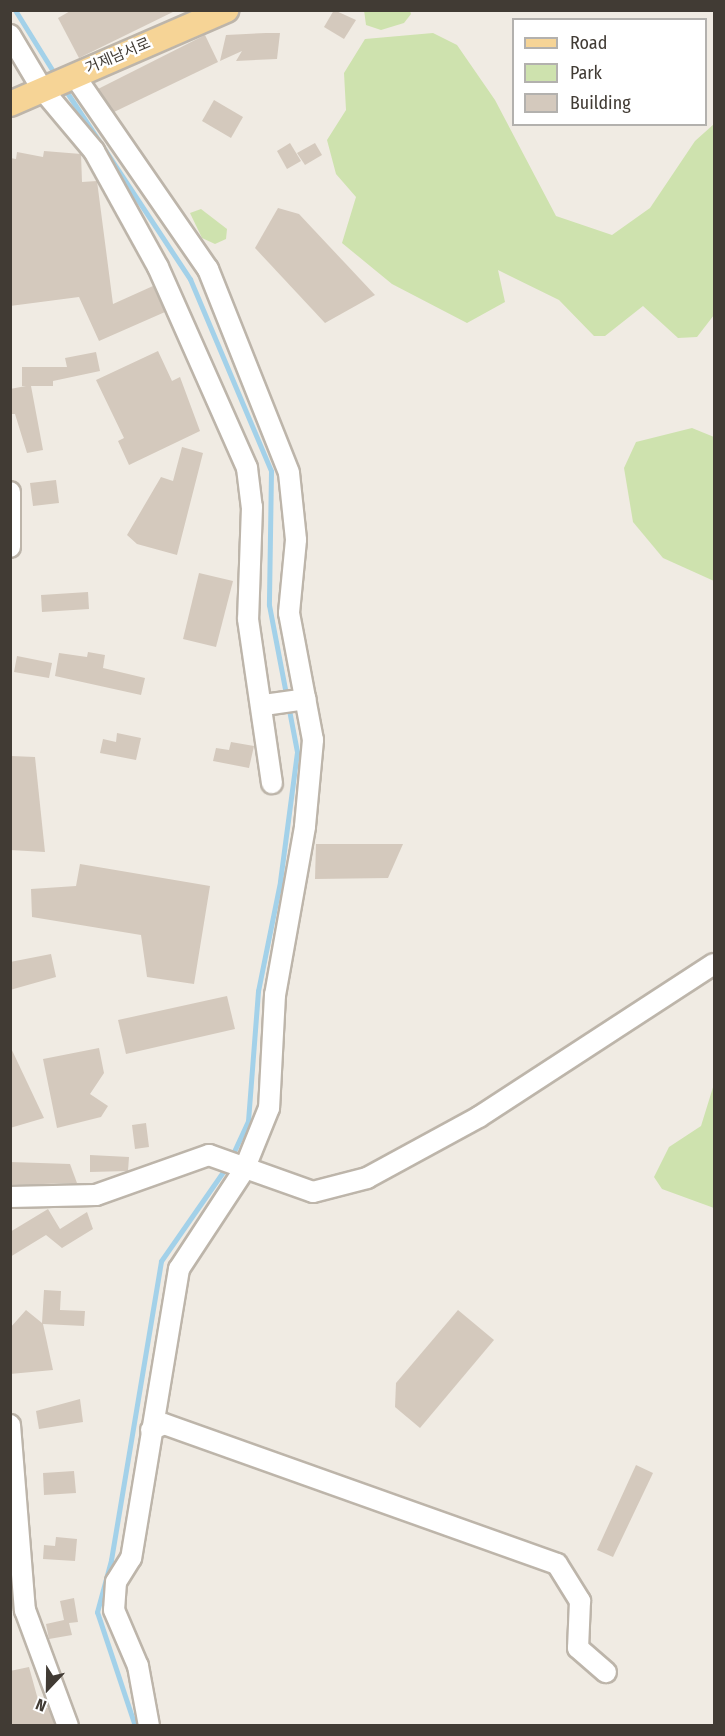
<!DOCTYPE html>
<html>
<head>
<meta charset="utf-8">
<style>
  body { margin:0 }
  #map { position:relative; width:725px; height:1736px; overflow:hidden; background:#f0ebe3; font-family:"Fira Sans Condensed","Noto Sans KR",sans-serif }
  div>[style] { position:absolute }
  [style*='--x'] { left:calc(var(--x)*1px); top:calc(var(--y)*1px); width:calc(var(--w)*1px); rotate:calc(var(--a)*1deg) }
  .green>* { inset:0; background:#cee2ae }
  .stream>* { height:5px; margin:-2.5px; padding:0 2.5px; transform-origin:2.5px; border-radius:2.5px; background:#a3d1e9 }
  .building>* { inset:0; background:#d4c9bd }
  .roads { filter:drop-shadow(2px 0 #bdb5aa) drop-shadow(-2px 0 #bdb5aa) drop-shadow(0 2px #bdb5aa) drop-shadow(0 -2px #bdb5aa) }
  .minor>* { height:20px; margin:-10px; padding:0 10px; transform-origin:10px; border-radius:10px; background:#fff }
  .major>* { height:24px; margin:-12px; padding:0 12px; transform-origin:12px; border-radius:12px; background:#f6d496 }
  span { translate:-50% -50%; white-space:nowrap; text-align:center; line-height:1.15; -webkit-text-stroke:5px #fff; paint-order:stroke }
  .street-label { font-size:15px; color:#413b34 }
  .frame { position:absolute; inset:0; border:12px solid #413b34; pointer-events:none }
  .legend { position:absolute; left:512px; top:18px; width:195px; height:108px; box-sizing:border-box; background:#fff; border:2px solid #b3b1ae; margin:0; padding:8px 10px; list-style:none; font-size:18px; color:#413b34 }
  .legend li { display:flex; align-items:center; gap:12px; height:30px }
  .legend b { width:30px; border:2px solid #b3b1ae }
  .north { position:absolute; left:18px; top:1658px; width:60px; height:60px; -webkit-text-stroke:4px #fff; paint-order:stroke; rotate:202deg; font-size:16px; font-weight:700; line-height:24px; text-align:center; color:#413b34 }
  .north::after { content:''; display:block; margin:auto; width:21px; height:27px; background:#413b34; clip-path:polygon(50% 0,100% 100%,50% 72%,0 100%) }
</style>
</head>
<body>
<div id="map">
  <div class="green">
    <div style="clip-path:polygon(364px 10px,410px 11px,411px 14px,404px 23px,381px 30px,366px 25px)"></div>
    <div style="clip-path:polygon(433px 33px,457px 45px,495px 100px,556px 216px,612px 235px,650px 208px,695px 141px,714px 124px,714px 315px,697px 337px,678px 338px,643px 306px,605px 336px,594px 336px,559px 300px,498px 270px,505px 302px,467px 323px,392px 284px,342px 243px,356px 197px,336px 174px,327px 140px,346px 110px,344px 73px,365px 39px)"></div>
    <div style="clip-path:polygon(201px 209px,227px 229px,226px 239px,215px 244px,202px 238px,190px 213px)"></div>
    <div style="clip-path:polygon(692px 428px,714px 437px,714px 581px,663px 558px,633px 522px,624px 468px,636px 442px)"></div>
    <div style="clip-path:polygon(714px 1084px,714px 1208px,662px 1189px,654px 1177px,669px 1147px,701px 1126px)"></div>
  </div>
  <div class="stream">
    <div style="--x:15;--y:10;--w:78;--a:58.2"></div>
    <div style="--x:64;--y:88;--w:229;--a:56.6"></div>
    <div style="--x:190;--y:279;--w:208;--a:67.1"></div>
    <div style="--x:271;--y:471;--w:134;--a:90.9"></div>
    <div style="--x:269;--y:605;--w:150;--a:79.2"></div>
    <div style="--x:297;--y:752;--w:131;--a:97.5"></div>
    <div style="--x:280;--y:882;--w:111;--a:101.4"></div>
    <div style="--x:258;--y:991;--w:130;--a:94.4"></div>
    <div style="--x:248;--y:1121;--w:41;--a:114.7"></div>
    <div style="--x:135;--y:1726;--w:120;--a:-108.4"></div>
    <div style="--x:97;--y:1612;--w:54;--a:-74.9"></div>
    <div style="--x:111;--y:1560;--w:303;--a:-80.5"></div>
    <div style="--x:161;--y:1261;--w:116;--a:-55.2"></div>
  </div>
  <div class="building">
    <div style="clip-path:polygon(72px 10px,177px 10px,79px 58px,58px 18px)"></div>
    <div style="clip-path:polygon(334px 10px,356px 20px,344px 39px,324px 27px)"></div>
    <div style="clip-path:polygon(266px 33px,280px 33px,277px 59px,236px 61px,242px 51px,220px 61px,226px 35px)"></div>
    <div style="clip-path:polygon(205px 35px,218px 62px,114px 112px,98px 89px)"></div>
    <div style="clip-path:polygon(214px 100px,243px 117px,231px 138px,202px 121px)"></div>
    <div style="clip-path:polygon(290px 143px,301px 161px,287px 169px,277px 151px)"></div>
    <div style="clip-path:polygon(315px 143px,322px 155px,305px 165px,297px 153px)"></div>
    <div style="clip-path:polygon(44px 151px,81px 154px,82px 182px,97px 181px,113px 304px,153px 286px,165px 312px,99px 341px,79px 297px,10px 306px,10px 158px,16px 159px,17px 152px,43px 157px)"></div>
    <div style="clip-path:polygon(278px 208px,299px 214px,375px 295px,325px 323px,255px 248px)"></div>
    <div style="clip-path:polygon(158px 351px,172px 381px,180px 377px,200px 431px,129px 465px,118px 441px,124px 438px,96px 380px)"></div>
    <div style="clip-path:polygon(96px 352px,100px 371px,53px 381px,53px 386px,31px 386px,43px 450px,27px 453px,15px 414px,10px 414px,10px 389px,26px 386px,22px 386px,22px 367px,67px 367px,65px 358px)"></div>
    <div style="clip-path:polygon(182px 447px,203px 453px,177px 555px,137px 544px,127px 535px,161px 477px,173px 481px)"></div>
    <div style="clip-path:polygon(56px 480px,59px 503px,33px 506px,30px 483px)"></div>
    <div style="clip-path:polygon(199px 573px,233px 581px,216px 647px,183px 639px)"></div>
    <div style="clip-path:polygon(88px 592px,89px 609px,42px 612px,41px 595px)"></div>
    <div style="clip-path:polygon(88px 652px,105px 655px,103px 668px,145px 678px,141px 695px,55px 676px,59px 653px,87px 657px)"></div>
    <div style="clip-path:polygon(17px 656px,52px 663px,49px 678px,14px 672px)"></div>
    <div style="clip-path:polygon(117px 733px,141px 738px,136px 760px,100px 753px,103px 739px,116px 742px)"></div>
    <div style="clip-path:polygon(231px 742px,254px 746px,249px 768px,213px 761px,216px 748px,229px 750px)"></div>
    <div style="clip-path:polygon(11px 756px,35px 757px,45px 852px,10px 850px)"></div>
    <div style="clip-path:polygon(316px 844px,403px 844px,388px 878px,315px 879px)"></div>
    <div style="clip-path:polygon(80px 864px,210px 886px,194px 984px,147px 977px,141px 935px,32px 917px,31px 889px,76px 886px)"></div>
    <div style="clip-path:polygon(51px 954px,56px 977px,10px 990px,10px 962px)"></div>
    <div style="clip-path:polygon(227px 996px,235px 1029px,126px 1054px,118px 1020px)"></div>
    <div style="clip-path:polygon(10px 1046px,44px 1118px,10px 1128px)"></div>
    <div style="clip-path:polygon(99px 1048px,104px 1073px,90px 1094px,108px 1106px,101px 1117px,57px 1128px,43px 1059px)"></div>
    <div style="clip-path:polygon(146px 1123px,149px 1147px,135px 1149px,132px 1125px)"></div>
    <div style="clip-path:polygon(90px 1155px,129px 1157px,128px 1171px,90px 1172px)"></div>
    <div style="clip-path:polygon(10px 1162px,70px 1164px,77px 1183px,10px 1185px)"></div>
    <div style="clip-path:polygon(48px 1209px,60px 1229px,87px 1212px,93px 1229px,62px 1248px,46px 1235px,10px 1257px,10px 1232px)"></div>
    <div style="clip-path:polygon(44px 1290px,61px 1291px,60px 1310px,85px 1311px,84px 1326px,43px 1324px,53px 1370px,10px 1374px,10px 1328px,26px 1310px,42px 1323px)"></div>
    <div style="clip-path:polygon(458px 1310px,494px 1340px,420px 1428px,395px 1407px,396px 1383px)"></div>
    <div style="clip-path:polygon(80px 1399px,83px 1422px,39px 1429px,36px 1411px)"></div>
    <div style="clip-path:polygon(636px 1465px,653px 1473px,613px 1557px,597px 1550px)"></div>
    <div style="clip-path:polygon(74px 1471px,76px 1493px,44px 1495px,43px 1473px)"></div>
    <div style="clip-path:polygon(56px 1537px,77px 1539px,75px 1561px,43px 1559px,44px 1545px,55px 1546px)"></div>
    <div style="clip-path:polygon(74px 1598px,78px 1622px,69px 1623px,72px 1635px,49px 1639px,46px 1624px,64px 1620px,60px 1601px)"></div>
    <div style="clip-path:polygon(29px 1667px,40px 1707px,49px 1708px,54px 1724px,10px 1725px,10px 1671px)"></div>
  </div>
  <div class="roads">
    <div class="minor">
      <div style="--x:10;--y:35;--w:63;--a:59.3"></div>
      <div style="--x:42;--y:89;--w:81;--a:50"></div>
      <div style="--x:94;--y:151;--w:132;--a:61.1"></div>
      <div style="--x:158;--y:267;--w:220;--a:66.1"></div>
      <div style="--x:247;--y:468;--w:39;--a:83"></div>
      <div style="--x:252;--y:507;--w:112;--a:92"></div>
      <div style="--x:248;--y:619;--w:166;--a:81.7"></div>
      <div style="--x:74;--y:75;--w:236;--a:55.4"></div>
      <div style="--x:208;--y:269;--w:219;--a:68.3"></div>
      <div style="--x:289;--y:473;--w:67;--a:84"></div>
      <div style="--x:296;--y:540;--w:73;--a:95.5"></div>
      <div style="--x:289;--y:613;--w:129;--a:79.3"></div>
      <div style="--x:313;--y:740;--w:87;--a:95.3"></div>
      <div style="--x:305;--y:827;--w:171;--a:100.1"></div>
      <div style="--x:275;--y:995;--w:113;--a:93"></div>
      <div style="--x:269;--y:1108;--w:67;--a:112"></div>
      <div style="--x:244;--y:1170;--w:118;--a:123.3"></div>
      <div style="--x:179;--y:1269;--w:293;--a:99.4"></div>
      <div style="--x:131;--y:1558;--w:28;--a:122"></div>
      <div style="--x:116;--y:1582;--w:28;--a:94"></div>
      <div style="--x:114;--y:1610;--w:61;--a:66.8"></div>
      <div style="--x:138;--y:1666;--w:61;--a:79.6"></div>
      <div style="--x:10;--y:492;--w:55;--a:90"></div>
      <div style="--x:264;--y:705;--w:42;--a:-8.1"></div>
      <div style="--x:10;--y:1197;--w:86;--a:-1.3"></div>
      <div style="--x:96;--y:1195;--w:120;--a:-19.5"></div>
      <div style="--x:209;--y:1155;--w:110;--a:19.6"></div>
      <div style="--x:313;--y:1192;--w:56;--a:-14.5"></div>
      <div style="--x:367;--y:1178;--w:128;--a:-28.6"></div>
      <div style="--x:479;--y:1117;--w:280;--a:-33.1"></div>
      <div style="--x:10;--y:1425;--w:186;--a:85.4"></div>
      <div style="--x:25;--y:1610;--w:124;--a:69.7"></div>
      <div style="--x:151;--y:1430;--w:14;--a:-25"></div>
      <div style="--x:164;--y:1424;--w:417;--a:19.6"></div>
      <div style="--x:557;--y:1564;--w:44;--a:58.1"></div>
      <div style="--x:580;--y:1601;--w:47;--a:92.4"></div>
      <div style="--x:578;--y:1648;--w:37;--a:41"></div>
    </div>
    <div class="major">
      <div style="--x:10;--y:104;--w:236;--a:-23.5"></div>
    </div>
  </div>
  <div class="street-label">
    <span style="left:118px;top:56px;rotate:-23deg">거제남서로</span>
  </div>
  <div class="frame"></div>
  <ul class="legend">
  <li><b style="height:8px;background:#f6d496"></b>Road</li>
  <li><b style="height:16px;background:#cee2ae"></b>Park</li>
  <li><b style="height:16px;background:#d4c9bd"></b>Building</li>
  </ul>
  <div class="north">N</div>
</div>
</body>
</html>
